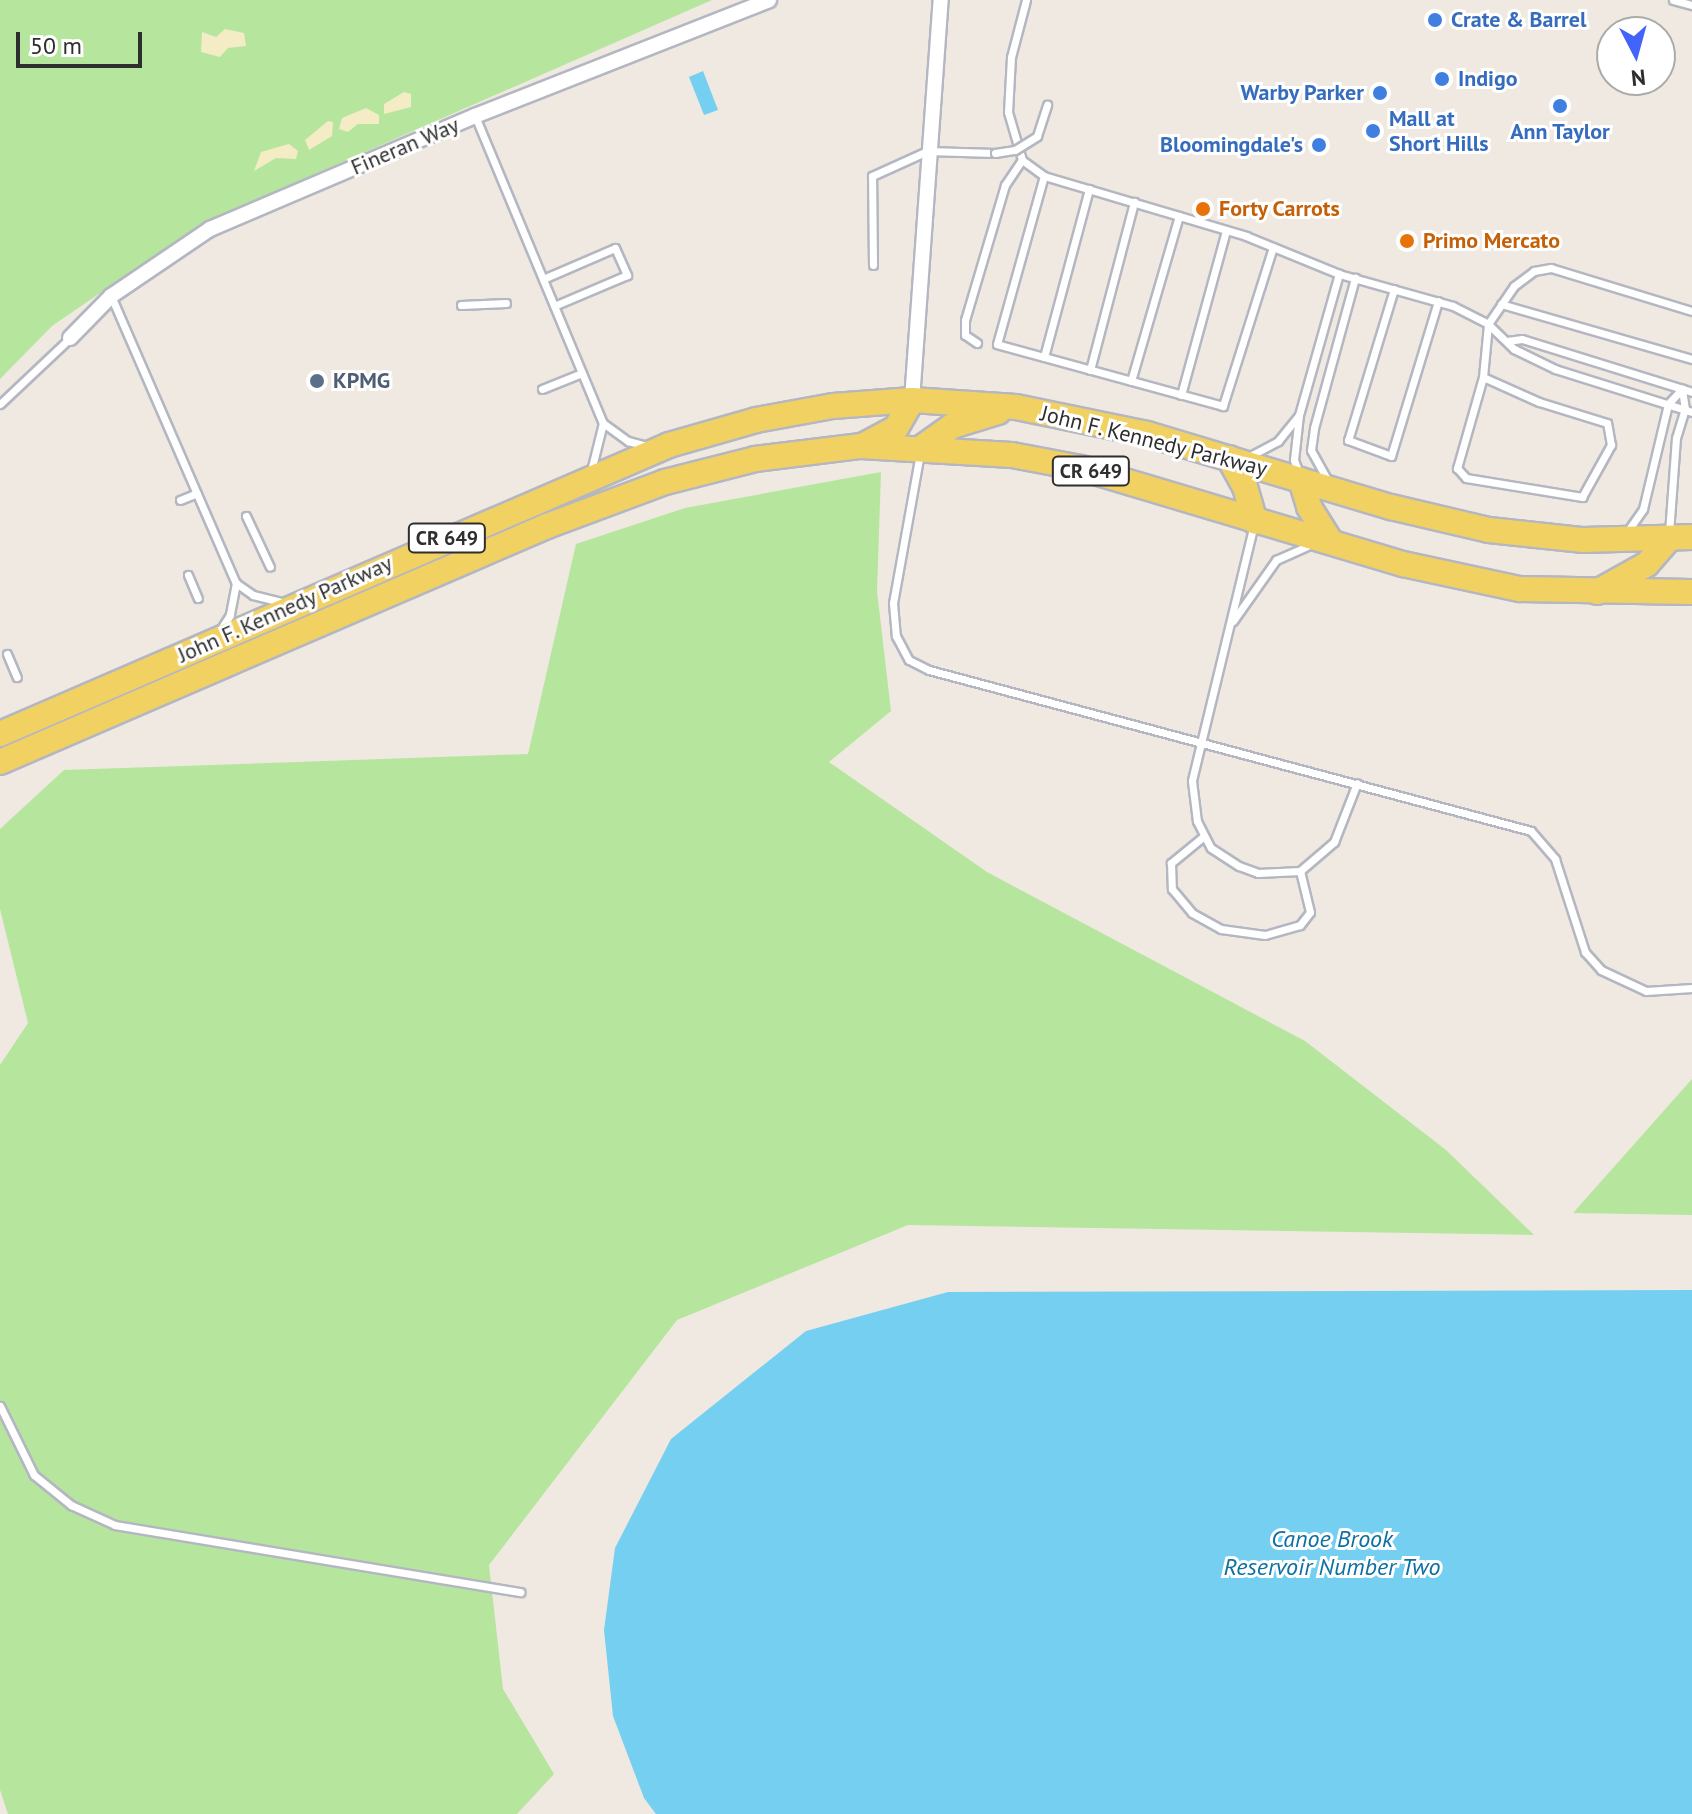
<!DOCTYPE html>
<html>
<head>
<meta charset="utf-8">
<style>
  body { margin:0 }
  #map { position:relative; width:1692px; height:1814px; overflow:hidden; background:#efe9e1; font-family:"PT Sans",sans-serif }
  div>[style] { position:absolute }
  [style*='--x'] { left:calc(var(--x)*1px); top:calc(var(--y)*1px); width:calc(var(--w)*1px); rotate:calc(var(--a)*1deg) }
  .green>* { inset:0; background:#b6e59e }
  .sand>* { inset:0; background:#f3ecc5 }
  .water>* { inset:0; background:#75cff0 }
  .roads { filter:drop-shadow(2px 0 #b4b7c1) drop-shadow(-2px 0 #b4b7c1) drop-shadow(0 2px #b4b7c1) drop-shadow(0 -2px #b4b7c1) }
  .service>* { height:7px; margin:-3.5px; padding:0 3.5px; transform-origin:3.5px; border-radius:3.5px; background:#fff }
  .minor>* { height:14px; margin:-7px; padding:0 7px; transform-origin:7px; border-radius:7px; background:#fff }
  .primary>* { height:24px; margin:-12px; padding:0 12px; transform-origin:12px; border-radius:12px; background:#f2d163 }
  .bridges { filter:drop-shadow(2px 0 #b4b7c1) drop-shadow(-2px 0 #b4b7c1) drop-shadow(0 2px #b4b7c1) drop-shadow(0 -2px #b4b7c1) }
  .service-bridge>* { height:7px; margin:-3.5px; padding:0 3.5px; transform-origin:3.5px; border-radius:3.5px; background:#fff }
  .dots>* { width:22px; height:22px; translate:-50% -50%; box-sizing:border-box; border:4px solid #fff; border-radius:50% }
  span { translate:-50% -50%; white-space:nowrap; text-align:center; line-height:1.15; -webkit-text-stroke:6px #fff; paint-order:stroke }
  .shield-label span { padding:2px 6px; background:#fff; border:2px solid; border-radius:6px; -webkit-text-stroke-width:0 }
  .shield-label { font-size:20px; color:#2e2e2e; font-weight:700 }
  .shop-label { font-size:22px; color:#366cbe; font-weight:700 }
  .left { translate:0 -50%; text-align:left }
  .right { translate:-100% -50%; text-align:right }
  .street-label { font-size:22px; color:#2e2e2e }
  .food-label { font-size:22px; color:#c56008; font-weight:700 }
  .service-label { font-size:22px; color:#4e5e75; font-weight:700 }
  .water-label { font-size:24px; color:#0d6fa3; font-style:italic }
  .north { position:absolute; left:1596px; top:16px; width:80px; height:80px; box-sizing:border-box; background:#fff; border:2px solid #ababab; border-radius:50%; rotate:174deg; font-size:22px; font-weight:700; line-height:32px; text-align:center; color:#2e2e2e }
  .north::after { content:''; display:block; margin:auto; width:28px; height:36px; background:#4264fb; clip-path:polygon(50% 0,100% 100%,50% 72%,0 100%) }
  .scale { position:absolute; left:16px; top:32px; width:126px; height:36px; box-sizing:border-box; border:4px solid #2e2e2e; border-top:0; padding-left:10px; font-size:24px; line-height:28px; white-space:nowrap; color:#2e2e2e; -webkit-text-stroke:6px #fff; paint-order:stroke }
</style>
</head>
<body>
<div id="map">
  <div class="green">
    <div style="clip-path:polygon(0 0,712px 0,201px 224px,52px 326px,0 379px)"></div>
    <div style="clip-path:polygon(881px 472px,877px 591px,891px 711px,829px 762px,987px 872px,1305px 1041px,1446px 1150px,1534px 1235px,908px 1225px,677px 1320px,489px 1565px,503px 1689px,554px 1774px,517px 1814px,8px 1814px,0 1790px,0 1065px,28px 1023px,0 909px,0 829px,64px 770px,528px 754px,576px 544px,685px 508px)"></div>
    <div style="clip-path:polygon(1692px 1079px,1692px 1215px,1573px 1213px)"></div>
  </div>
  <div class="sand">
    <div style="clip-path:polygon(225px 29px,244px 33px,246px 46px,228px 48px,220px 57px,201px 52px,202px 32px,216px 37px)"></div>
    <div style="clip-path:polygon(404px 92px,411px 94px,411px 107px,384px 114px,384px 104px)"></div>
    <div style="clip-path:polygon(366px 108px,379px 115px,379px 124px,358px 124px,348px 132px,339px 129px,342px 118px)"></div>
    <div style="clip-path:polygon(328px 121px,333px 122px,332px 136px,309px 150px,305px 140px)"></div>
    <div style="clip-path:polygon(289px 144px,298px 151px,296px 159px,276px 158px,254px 171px,261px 152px)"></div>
  </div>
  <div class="water">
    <div style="clip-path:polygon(703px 71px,718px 110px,704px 115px,689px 77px)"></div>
    <div style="clip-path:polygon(1692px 1290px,1692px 1814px,656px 1814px,644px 1798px,613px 1716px,604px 1630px,615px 1548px,671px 1439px,806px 1331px,948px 1292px)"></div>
  </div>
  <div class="roads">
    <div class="service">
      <div style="--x:1026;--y:0;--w:59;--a:104.7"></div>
      <div style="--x:1011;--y:57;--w:55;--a:93.1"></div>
      <div style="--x:1008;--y:112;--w:50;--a:73.7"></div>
      <div style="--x:1022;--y:160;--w:27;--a:36"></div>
      <div style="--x:1673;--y:0;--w:20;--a:15"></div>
      <div style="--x:475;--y:116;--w:333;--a:67.4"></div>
      <div style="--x:603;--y:423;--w:31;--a:36"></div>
      <div style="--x:628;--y:441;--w:23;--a:15"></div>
      <div style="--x:1273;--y:247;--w:167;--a:107.5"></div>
      <div style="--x:1223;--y:406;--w:234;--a:-164.7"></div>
      <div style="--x:997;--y:344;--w:174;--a:-74.4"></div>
      <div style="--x:1044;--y:176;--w:211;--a:16.5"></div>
      <div style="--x:1246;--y:236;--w:100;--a:22.2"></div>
      <div style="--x:1339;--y:274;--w:118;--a:15.7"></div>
      <div style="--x:1453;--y:306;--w:39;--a:27"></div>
      <div style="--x:1488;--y:324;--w:36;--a:44"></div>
      <div style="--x:1514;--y:349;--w:46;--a:26"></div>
      <div style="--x:1555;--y:369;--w:144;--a:17.4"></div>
      <div style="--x:873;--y:265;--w:89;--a:-90.6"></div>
      <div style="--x:872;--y:176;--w:60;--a:-24.4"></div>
      <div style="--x:927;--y:151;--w:68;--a:1.7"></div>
      <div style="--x:543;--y:279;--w:78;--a:-23.3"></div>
      <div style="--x:615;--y:248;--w:30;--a:66"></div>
      <div style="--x:627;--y:275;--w:79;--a:157"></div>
      <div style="--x:1394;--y:289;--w:158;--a:106.9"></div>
      <div style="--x:1348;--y:440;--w:46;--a:20.4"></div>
      <div style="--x:1391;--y:456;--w:162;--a:-73.1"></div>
      <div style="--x:111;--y:296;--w:313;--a:66.5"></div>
      <div style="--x:236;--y:583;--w:33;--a:101"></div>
      <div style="--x:230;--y:615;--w:17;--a:123"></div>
      <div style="--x:1501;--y:304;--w:199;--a:16.1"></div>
      <div style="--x:461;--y:305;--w:45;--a:-2.5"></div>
      <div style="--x:1507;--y:341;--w:15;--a:-8"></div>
      <div style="--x:1522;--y:339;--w:178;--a:17.3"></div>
      <div style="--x:977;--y:343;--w:14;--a:-146"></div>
      <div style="--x:965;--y:335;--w:15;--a:-90"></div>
      <div style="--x:965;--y:320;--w:141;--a:-73.5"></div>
      <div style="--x:1005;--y:185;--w:30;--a:-56"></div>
      <div style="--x:1044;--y:357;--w:174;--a:-75"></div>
      <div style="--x:1090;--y:370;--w:174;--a:-75.3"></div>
      <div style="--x:1483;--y:377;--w:95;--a:105.9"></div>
      <div style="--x:1457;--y:468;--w:13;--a:48"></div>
      <div style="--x:1466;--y:478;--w:118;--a:9.3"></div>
      <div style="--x:1582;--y:497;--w:60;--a:-60.9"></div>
      <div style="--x:1611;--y:445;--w:22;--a:-100"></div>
      <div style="--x:1607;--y:423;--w:71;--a:-162.8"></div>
      <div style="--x:1539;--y:402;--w:61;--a:-155.9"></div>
      <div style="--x:1483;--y:377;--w:53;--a:-84.6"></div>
      <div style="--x:1488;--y:324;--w:46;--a:-55.6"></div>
      <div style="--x:1514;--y:286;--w:25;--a:-37"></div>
      <div style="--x:1534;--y:271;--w:17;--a:-10"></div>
      <div style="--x:1551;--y:268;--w:147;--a:17"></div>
      <div style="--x:1131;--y:381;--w:172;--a:-73.8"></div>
      <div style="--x:542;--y:389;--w:43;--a:-21.8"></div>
      <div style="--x:1181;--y:395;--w:171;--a:-74.7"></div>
      <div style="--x:0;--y:404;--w:96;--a:-43.3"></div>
      <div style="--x:920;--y:453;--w:152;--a:100.2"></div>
      <div style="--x:893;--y:603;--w:33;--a:85"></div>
      <div style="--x:896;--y:636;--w:27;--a:62"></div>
      <div style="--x:909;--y:660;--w:22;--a:27"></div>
      <div style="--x:929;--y:670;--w:623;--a:14.97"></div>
      <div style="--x:1531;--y:831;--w:37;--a:49"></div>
      <div style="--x:1555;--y:859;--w:98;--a:72.1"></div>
      <div style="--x:1585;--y:952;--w:24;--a:48"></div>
      <div style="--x:1601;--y:970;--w:50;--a:25"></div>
      <div style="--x:1646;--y:991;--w:46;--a:-3.7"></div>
      <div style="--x:1250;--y:456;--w:32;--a:-28"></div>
      <div style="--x:1278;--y:441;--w:32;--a:-51"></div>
      <div style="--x:591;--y:471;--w:49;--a:-76"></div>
      <div style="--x:1299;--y:473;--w:14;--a:-111"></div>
      <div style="--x:1294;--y:460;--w:45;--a:-83.7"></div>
      <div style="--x:1299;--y:415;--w:147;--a:-74.2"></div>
      <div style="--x:1328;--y:481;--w:35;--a:-119"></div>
      <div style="--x:1311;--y:450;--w:22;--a:-82"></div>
      <div style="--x:1314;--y:428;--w:156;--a:-74.7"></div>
      <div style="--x:180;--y:500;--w:18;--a:-22"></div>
      <div style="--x:246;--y:516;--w:56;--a:64.8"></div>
      <div style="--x:1254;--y:524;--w:264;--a:103.6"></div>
      <div style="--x:1192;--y:781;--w:40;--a:82.9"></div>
      <div style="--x:1197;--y:821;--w:30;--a:63"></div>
      <div style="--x:1211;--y:848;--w:33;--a:33"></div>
      <div style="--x:1239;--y:866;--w:20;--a:20"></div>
      <div style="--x:1258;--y:873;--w:42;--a:-2.7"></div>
      <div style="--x:1300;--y:871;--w:45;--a:-40.5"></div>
      <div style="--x:1334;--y:842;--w:63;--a:-68.7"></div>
      <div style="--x:1627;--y:532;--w:28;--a:-55"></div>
      <div style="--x:1643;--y:509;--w:108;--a:-76.6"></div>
      <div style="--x:1668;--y:404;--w:21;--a:-47"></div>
      <div style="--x:1669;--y:533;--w:95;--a:-85.8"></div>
      <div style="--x:1676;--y:438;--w:30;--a:-73"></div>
      <div style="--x:1685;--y:409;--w:20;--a:-99"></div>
      <div style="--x:188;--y:575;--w:25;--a:67"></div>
      <div style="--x:236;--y:583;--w:21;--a:35"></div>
      <div style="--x:253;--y:595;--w:29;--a:14"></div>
      <div style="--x:1233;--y:621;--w:75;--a:-54.8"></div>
      <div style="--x:1276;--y:560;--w:36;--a:-24"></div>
      <div style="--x:7;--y:654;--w:25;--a:67"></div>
      <div style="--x:1204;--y:836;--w:43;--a:140.7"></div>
      <div style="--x:1171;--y:863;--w:26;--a:88"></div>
      <div style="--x:1172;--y:889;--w:31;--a:50"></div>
      <div style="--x:1192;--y:913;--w:33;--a:29"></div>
      <div style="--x:1221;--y:929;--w:44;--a:7.8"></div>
      <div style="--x:1265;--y:935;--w:36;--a:-16"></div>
      <div style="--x:1300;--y:925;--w:16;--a:-52"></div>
      <div style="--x:1310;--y:912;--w:42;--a:-103.7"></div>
      <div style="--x:0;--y:1406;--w:77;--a:63.8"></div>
      <div style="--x:34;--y:1475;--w:48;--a:39"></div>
      <div style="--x:71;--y:1505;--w:48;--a:24.4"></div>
      <div style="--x:115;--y:1525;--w:411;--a:9.4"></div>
    </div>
    <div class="minor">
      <div style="--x:70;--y:338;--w:59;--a:-45.7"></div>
      <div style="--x:111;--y:296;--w:120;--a:-34.1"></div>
      <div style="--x:210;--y:229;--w:288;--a:-23.1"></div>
      <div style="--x:475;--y:116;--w:316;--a:-21.5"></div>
      <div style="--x:912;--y:400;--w:401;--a:-85.9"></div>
    </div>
    <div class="primary">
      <div style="--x:864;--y:445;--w:36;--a:-28"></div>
      <div style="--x:896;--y:428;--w:32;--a:-60"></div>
      <div style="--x:921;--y:448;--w:38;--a:-35"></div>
      <div style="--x:952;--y:426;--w:48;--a:-16.9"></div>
      <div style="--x:1229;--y:458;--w:33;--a:61"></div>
      <div style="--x:1245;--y:487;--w:36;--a:74"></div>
      <div style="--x:1301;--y:480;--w:28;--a:73"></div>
      <div style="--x:1309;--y:507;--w:40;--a:58"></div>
      <div style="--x:1597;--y:592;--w:57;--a:-29.2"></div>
      <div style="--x:1647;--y:564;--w:32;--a:-49"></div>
      <div style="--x:0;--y:734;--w:729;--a:-23.36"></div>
      <div style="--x:669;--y:445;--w:91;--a:-16"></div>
      <div style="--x:756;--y:420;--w:78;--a:-10.3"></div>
      <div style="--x:833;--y:406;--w:79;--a:-4.3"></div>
      <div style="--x:912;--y:400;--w:104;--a:3.9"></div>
      <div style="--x:1016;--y:407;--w:134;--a:11.6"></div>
      <div style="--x:1147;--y:434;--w:255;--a:16.7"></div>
      <div style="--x:1391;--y:507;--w:101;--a:13.2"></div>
      <div style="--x:1489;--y:530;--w:95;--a:6.1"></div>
      <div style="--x:1583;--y:540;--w:109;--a:-1.6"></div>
      <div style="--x:0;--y:762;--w:596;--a:-23.34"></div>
      <div style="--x:547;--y:526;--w:126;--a:-20.4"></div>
      <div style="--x:665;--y:482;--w:93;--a:-14.3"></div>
      <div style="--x:755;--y:459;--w:107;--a:-7"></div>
      <div style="--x:861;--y:446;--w:151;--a:3.4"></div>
      <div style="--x:1012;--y:455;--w:70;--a:10.7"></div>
      <div style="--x:1081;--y:468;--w:336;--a:16.6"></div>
      <div style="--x:1403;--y:564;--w:120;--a:12.1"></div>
      <div style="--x:1520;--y:589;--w:172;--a:1"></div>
    </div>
  </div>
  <div class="bridges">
    <div class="service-bridge">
      <div style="--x:995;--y:153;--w:20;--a:-9"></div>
      <div style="--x:1015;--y:150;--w:26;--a:-32"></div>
      <div style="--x:1037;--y:136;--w:33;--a:-72"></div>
    </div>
  </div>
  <div class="dots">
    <div style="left:1435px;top:20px;background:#3f7fe0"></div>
    <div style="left:1442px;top:79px;background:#3f7fe0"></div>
    <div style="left:1380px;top:93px;background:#3f7fe0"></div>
    <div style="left:1560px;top:106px;background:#3f7fe0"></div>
    <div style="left:1373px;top:131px;background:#3f7fe0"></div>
    <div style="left:1319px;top:145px;background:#3f7fe0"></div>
    <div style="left:1203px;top:209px;background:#e8710a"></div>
    <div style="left:1407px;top:241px;background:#e8710a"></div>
    <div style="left:317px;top:381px;background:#5c6f8a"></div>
  </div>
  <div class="shield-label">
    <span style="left:1091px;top:471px">CR 649</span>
    <span style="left:447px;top:538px">CR 649</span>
  </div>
  <div class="shop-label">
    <span class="left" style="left:1451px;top:20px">Crate &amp; Barrel</span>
    <span class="left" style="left:1458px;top:79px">Indigo</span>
    <span class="right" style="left:1364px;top:93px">Warby Parker</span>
    <span class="left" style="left:1389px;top:131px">Mall at<br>Short Hills</span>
    <span style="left:1560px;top:132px">Ann Taylor</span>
    <span class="right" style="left:1303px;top:145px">Bloomingdale's</span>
  </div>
  <div class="street-label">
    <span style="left:405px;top:146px;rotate:-23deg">Fineran Way</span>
    <span style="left:1154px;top:441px;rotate:14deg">John F. Kennedy Parkway</span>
    <span style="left:285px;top:609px;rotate:-24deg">John F. Kennedy Parkway</span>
  </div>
  <div class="food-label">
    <span class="left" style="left:1219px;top:209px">Forty Carrots</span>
    <span class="left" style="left:1423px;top:241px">Primo Mercato</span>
  </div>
  <div class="service-label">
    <span class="left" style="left:333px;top:381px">KPMG</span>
  </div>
  <div class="water-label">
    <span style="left:1332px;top:1553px">Canoe Brook<br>Reservoir Number Two</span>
  </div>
  <div class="north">N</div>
  <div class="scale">50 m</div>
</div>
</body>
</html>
